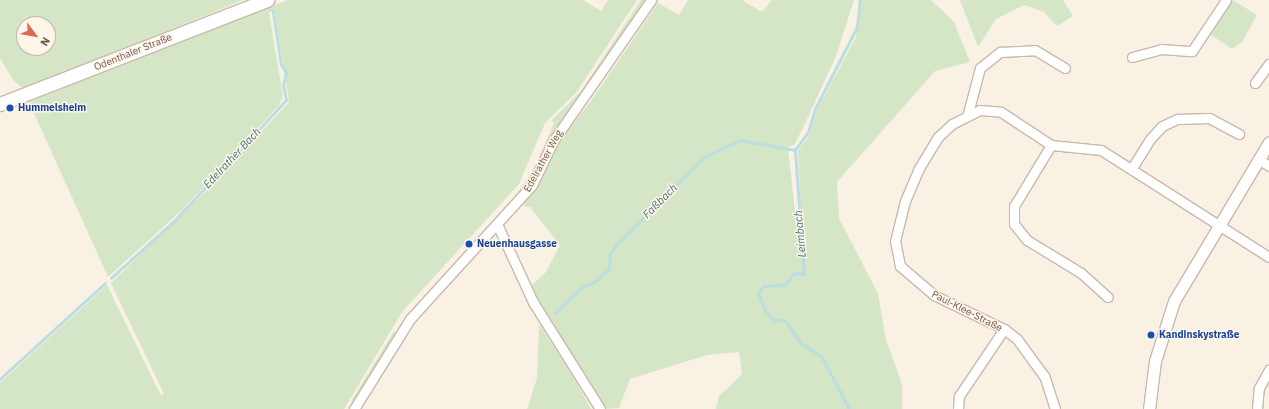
<!DOCTYPE html>
<html>
<head>
<meta charset="utf-8">
<style>
  body { margin:0 }
  #map { position:relative; width:1269px; height:409px; overflow:hidden; background:#faf1e5; font-family:"IBM Plex Sans",sans-serif }
  div>[style] { position:absolute }
  [style*='--x'] { left:calc(var(--x)*1px); top:calc(var(--y)*1px); width:calc(var(--w)*1px); rotate:calc(var(--a)*1deg) }
  .green>* { inset:0; background:#d4e6c5 }
  .stream>* { height:2.5px; margin:-1.25px; padding:0 1.25px; transform-origin:1.25px; border-radius:1.25px; background:#bbdee2 }
  .roads { filter:drop-shadow(1px 0 #cab8ac) drop-shadow(-1px 0 #cab8ac) drop-shadow(0 1px #cab8ac) drop-shadow(0 -1px #cab8ac) }
  .minor>* { height:9px; margin:-4.5px; padding:0 4.5px; transform-origin:4.5px; border-radius:4.5px; background:#fff }
  .tertiary>* { height:11px; margin:-5.5px; padding:0 5.5px; transform-origin:5.5px; border-radius:5.5px; background:#fff }
  .secondary>* { height:13px; margin:-6.5px; padding:0 6.5px; transform-origin:6.5px; border-radius:6.5px; background:#fff }
  .dots>* { width:11px; height:11px; translate:-50% -50%; box-sizing:border-box; border:2px solid #fdf5ea; border-radius:50% }
  span { translate:-50% -50%; white-space:nowrap; text-align:center; line-height:1.15; -webkit-text-stroke:3px #fdf5ea; paint-order:stroke }
  .street-label { font-size:10px; color:#70584c }
  .transit-label { font-size:10px; color:#164399; font-weight:700 }
  .left { translate:0 -50%; text-align:left }
  .water-label { font-size:11px; color:#45747b; font-style:italic }
  .north { position:absolute; left:16px; top:16px; width:40px; height:40px; box-sizing:border-box; background:#fdf5ea; border:1px solid #c5b6ab; border-radius:50%; rotate:122deg; font-size:11px; font-weight:700; line-height:16px; text-align:center; color:#70584c }
  .north::after { content:''; display:block; margin:auto; width:14px; height:18px; background:#d96d54; clip-path:polygon(50% 0,100% 100%,50% 72%,0 100%) }
</style>
</head>
<body>
<div id="map">
  <div class="green">
    <div style="clip-path:polygon(evenodd,0 0,243px 0,24px 89px,14px 81px,0 58px,0 0,24px 24px,48px 24px,48px 48px,24px 48px,24px 24px)"></div>
    <div style="clip-path:polygon(288px 0,583px 0,601px 11px,608px 0,637px 0,576px 93px,545px 123px,519px 184px,402px 312px,344px 409px,0 409px,0 383px,107px 285px,161px 396px,164px 394px,111px 283px,206px 191px,289px 102px,275px 11px,269px 12px,283px 97px,279px 105px,182px 210px,108px 277px,29px 102px)"></div>
    <div style="clip-path:polygon(641px 0,646px 0,532px 177px,513px 200px,535px 167px,554px 123px,551px 121px,581px 91px)"></div>
    <div style="clip-path:polygon(688px 0,742px 0,762px 12px,772px 0,854px 0,836px 56px,804px 126px,794px 145px,788px 147px,795px 212px,801px 210px,798px 151px,810px 134px,817px 110px,856px 37px,862px 0,931px 0,954px 22px,970px 62px,935px 71px,837px 182px,839px 218px,878px 294px,886px 340px,902px 384px,902px 409px,716px 409px,719px 396px,742px 374px,739px 352px,707px 355px,630px 379px,619px 408px,603px 409px,537px 302px,530px 287px,546px 272px,560px 245px,530px 207px,523px 206px,542px 177px,559px 142px,591px 101px,658px 3px,679px 15px)"></div>
    <div style="clip-path:polygon(960px 0,1063px 0,1073px 16px,1057px 26px,1044px 12px,1024px 5px,996px 19px,978px 47px)"></div>
    <div style="clip-path:polygon(1233px 0,1257px 15px,1242px 42px,1232px 49px,1211px 35px)"></div>
    <div style="clip-path:polygon(539px 324px,571px 373px,591px 409px,527px 409px,537px 378px)"></div>
    <div style="clip-path:polygon(394px 331px,397px 333px,355px 402px,352px 400px)"></div>
  </div>
  <div class="stream">
    <div style="--x:111;--y:278;--w:85;--a:-42.1"></div>
    <div style="--x:174;--y:221;--w:165;--a:-47.2"></div>
    <div style="--x:286;--y:100;--w:15;--a:-101"></div>
    <div style="--x:283;--y:85;--w:12;--a:-76"></div>
    <div style="--x:286;--y:73;--w:9;--a:-122"></div>
    <div style="--x:281;--y:65;--w:54;--a:-98.6"></div>
    <div style="--x:555;--y:313;--w:39;--a:-44"></div>
    <div style="--x:583;--y:286;--w:14;--a:-21"></div>
    <div style="--x:596;--y:281;--w:18;--a:-43"></div>
    <div style="--x:609;--y:269;--w:15;--a:-86"></div>
    <div style="--x:610;--y:254;--w:12;--a:-55"></div>
    <div style="--x:617;--y:244;--w:123;--a:-45"></div>
    <div style="--x:704;--y:157;--w:40;--a:-25"></div>
    <div style="--x:740;--y:140;--w:56;--a:10.3"></div>
    <div style="--x:0;--y:379;--w:142;--a:-42.4"></div>
    <div style="--x:849;--y:409;--w:60;--a:-117.8"></div>
    <div style="--x:821;--y:356;--w:23;--a:-149"></div>
    <div style="--x:801;--y:344;--w:29;--a:-125"></div>
    <div style="--x:784;--y:320;--w:9;--a:174"></div>
    <div style="--x:775;--y:321;--w:14;--a:-135"></div>
    <div style="--x:765;--y:311;--w:19;--a:-111"></div>
    <div style="--x:758;--y:293;--w:9;--a:-49"></div>
    <div style="--x:764;--y:286;--w:21;--a:-3"></div>
    <div style="--x:785;--y:285;--w:15;--a:-53"></div>
    <div style="--x:794;--y:273;--w:10;--a:6"></div>
    <div style="--x:804;--y:274;--w:124;--a:-94.2"></div>
    <div style="--x:795;--y:150;--w:22;--a:-54"></div>
    <div style="--x:808;--y:132;--w:24;--a:-73"></div>
    <div style="--x:815;--y:109;--w:92;--a:-62.9"></div>
    <div style="--x:857;--y:27;--w:27;--a:-84"></div>
  </div>
  <div class="roads">
    <div class="minor">
      <div style="--x:1132;--y:57;--w:30;--a:-15"></div>
      <div style="--x:1161;--y:49;--w:31;--a:4"></div>
      <div style="--x:1192;--y:51;--w:61;--a:-56.3"></div>
      <div style="--x:1255;--y:83;--w:24;--a:-54"></div>
      <div style="--x:968;--y:113;--w:47;--a:-75.1"></div>
      <div style="--x:980;--y:68;--w:26;--a:-39"></div>
      <div style="--x:1000;--y:52;--w:35;--a:-3"></div>
      <div style="--x:1035;--y:50;--w:35;--a:31"></div>
      <div style="--x:1051;--y:145;--w:71;--a:121.2"></div>
      <div style="--x:1014;--y:206;--w:18;--a:90"></div>
      <div style="--x:1014;--y:224;--w:21;--a:51"></div>
      <div style="--x:1027;--y:240;--w:63;--a:31.4"></div>
      <div style="--x:1081;--y:273;--w:36;--a:42"></div>
      <div style="--x:1258;--y:159;--w:13;--a:32"></div>
      <div style="--x:1132;--y:168;--w:34;--a:-58"></div>
      <div style="--x:1150;--y:139;--w:18;--a:-47"></div>
      <div style="--x:1162;--y:126;--w:17;--a:-25"></div>
      <div style="--x:1177;--y:119;--w:32;--a:-2"></div>
      <div style="--x:1209;--y:118;--w:34;--a:28"></div>
      <div style="--x:497;--y:224;--w:86;--a:65.2"></div>
      <div style="--x:533;--y:302;--w:126;--a:57.9"></div>
      <div style="--x:354;--y:409;--w:106;--a:-58.1"></div>
      <div style="--x:410;--y:319;--w:181;--a:-47.7"></div>
      <div style="--x:532;--y:185;--w:49;--a:-64.5"></div>
      <div style="--x:553;--y:141;--w:172;--a:-55.2"></div>
      <div style="--x:958;--y:409;--w:13;--a:-86"></div>
      <div style="--x:959;--y:396;--w:81;--a:-56.1"></div>
      <div style="--x:1055;--y:409;--w:35;--a:-108"></div>
      <div style="--x:1044;--y:376;--w:46;--a:-126.1"></div>
      <div style="--x:1017;--y:339;--w:16;--a:-142"></div>
      <div style="--x:1004;--y:329;--w:78;--a:-154.1"></div>
      <div style="--x:934;--y:295;--w:45;--a:-139.5"></div>
      <div style="--x:900;--y:266;--w:25;--a:-101"></div>
      <div style="--x:895;--y:241;--w:41;--a:-76"></div>
      <div style="--x:905;--y:201;--w:34;--a:-67"></div>
      <div style="--x:918;--y:170;--w:39;--a:-59"></div>
      <div style="--x:938;--y:137;--w:19;--a:-43"></div>
      <div style="--x:952;--y:124;--w:31;--a:-27"></div>
      <div style="--x:980;--y:110;--w:21;--a:5"></div>
      <div style="--x:1001;--y:112;--w:60;--a:33.4"></div>
      <div style="--x:1051;--y:145;--w:50;--a:5.7"></div>
      <div style="--x:1101;--y:150;--w:199;--a:32.5"></div>
      <div style="--x:1257;--y:409;--w:21;--a:-85"></div>
      <div style="--x:1259;--y:388;--w:21;--a:-61"></div>
    </div>
    <div class="tertiary">
      <div style="--x:1149;--y:409;--w:48;--a:-82.9"></div>
      <div style="--x:1155;--y:361;--w:63;--a:-72.4"></div>
      <div style="--x:1174;--y:301;--w:185;--a:-59.1"></div>
    </div>
    <div class="secondary">
      <div style="--x:0;--y:104;--w:287;--a:-21.3"></div>
    </div>
  </div>
  <div class="dots">
    <div style="left:10px;top:108px;background:#1a4fb4"></div>
    <div style="left:469px;top:244px;background:#1a4fb4"></div>
    <div style="left:1151px;top:335px;background:#1a4fb4"></div>
  </div>
  <div class="street-label">
    <span style="left:133px;top:52px;rotate:-22deg">Odenthaler Straße</span>
    <span style="left:543px;top:161px;rotate:-61deg">Edelrather Weg</span>
    <span style="left:967px;top:311px;rotate:27deg">Paul-Klee-Straße</span>
  </div>
  <div class="transit-label">
    <span class="left" style="left:18px;top:108px">Hummelsheim</span>
    <span class="left" style="left:477px;top:244px">Neuenhausgasse</span>
    <span class="left" style="left:1159px;top:335px">Kandinskystraße</span>
  </div>
  <div class="water-label">
    <span style="left:232px;top:158px;rotate:-47deg">Edelrather Bach</span>
    <span style="left:660px;top:201px;rotate:-45deg">Faßbach</span>
    <span style="left:800px;top:234px;rotate:-95deg">Leimbach</span>
  </div>
  <div class="north">N</div>
</div>
</body>
</html>
